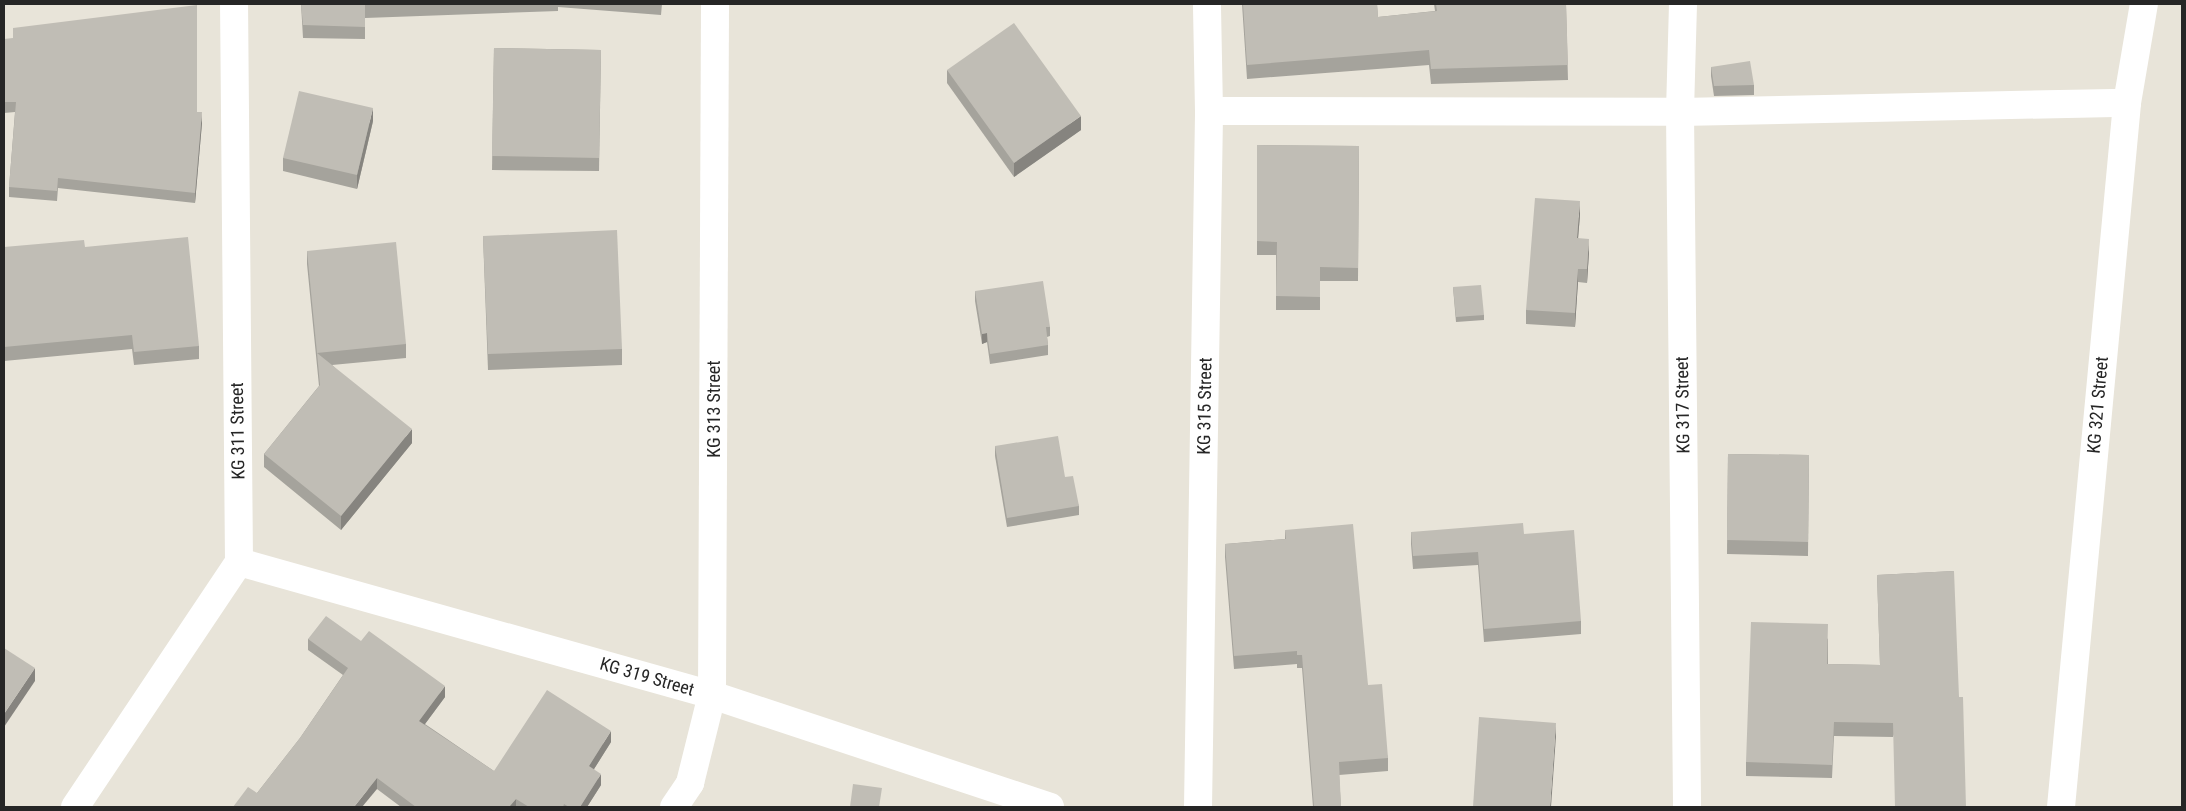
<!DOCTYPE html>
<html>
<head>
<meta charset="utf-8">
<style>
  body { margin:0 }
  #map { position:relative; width:2186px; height:811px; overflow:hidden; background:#e8e4d9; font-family:"Roboto Condensed",sans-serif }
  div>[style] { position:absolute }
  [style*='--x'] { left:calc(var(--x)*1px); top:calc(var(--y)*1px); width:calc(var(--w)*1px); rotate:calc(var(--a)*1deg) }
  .street>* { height:28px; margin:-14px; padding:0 14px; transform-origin:14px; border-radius:14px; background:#fff }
  .wall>* { inset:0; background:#a5a39c }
  .shaded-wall>* { inset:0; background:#86847f }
  .building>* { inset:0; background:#c0bdb5 }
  span { translate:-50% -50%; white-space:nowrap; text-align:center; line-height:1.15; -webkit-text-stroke:4px #fff; paint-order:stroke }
  .street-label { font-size:18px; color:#262626 }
  .frame { position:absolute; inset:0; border:5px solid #262626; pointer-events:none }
</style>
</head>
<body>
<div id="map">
  <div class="street">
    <div style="--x:1683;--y:4;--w:108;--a:91.6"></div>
    <div style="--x:1680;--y:112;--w:695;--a:89.42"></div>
    <div style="--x:1209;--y:111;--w:471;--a:0.1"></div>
    <div style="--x:1680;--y:112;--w:447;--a:-1.2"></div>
    <div style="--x:239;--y:562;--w:491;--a:15.7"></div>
    <div style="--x:712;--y:695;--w:356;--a:18.3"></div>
    <div style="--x:75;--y:807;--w:295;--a:-56.2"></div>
    <div style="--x:239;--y:562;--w:558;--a:-90.51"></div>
    <div style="--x:674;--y:807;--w:29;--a:-56"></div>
    <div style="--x:690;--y:783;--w:91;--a:-76"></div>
    <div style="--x:712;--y:695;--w:691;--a:-89.75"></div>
    <div style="--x:1198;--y:807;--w:696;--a:-89.09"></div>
    <div style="--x:1209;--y:111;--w:107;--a:-91.1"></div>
    <div style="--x:2061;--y:807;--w:707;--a:-84.64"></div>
    <div style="--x:2127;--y:103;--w:100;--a:-80.3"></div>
  </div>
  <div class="wall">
    <div style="clip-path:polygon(301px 4px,662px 4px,661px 15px,558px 7px,558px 11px,365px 18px,365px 39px,303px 38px)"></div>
    <div style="clip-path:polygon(1242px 4px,1377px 4px,1378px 17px,1435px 11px,1434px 4px,1566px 4px,1568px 80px,1431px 84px,1429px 65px,1247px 79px)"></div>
    <div style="clip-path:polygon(4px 39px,197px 112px,202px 123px,195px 203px,58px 188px,57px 201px,9px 197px,9px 187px,15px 112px,4px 113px)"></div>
    <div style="clip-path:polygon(494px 48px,601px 50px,599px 171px,492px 170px)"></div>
    <div style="clip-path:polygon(1711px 67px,1754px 85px,1754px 95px,1714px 96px,1711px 76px)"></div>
    <div style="clip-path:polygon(947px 70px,1081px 130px,1014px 177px,947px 83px)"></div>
    <div style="clip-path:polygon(373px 121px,357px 189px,283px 171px,283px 158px)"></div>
    <div style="clip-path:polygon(1257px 145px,1359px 146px,1358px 281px,1320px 281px,1320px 310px,1276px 310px,1276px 255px,1257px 255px)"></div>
    <div style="clip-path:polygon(1580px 215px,1578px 238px,1589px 252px,1587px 283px,1578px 282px,1575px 327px,1526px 324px,1526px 310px)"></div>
    <div style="clip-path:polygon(483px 236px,622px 349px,622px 365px,488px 370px)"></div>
    <div style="clip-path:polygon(4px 247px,85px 247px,199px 346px,199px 359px,134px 365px,132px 349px,4px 361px)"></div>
    <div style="clip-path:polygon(307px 251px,406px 344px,406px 358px,332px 365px,412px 443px,341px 530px,264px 467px,264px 454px,319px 386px,307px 264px)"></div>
    <div style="clip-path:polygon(1453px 287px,1484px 315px,1484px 320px,1456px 322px)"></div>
    <div style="clip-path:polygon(975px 291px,1050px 327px,1050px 336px,1047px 337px,1048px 345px,1048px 355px,990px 364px,987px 342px,982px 344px,975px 301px)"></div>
    <div style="clip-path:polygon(995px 446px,1065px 477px,1079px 506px,1079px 515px,1007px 527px,995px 456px)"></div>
    <div style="clip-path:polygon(1728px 454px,1809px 455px,1808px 556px,1727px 554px)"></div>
    <div style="clip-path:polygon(1285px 530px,1368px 685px,1388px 758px,1388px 771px,1339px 775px,1341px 807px,1313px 807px,1302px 668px,1297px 668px,1297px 664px,1234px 669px,1225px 557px,1225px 544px,1285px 539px)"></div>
    <div style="clip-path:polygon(1411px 532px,1524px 534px,1581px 621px,1581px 634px,1484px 642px,1478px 565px,1413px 569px,1411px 544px)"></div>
    <div style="clip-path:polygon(1954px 571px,1893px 737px,1834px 736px,1832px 778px,1746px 776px,1746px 762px,1828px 638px,1828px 664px,1880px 665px,1877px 575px)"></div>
    <div style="clip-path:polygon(308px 639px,361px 641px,445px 697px,425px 724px,494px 771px,611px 742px,594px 769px,601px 785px,587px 807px,401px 807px,377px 789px,257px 793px,300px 738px,343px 675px,308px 650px)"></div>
  </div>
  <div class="shaded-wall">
    <div style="clip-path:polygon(373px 108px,373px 121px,357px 189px,357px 175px)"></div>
    <div style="clip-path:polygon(202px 112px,202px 123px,195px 203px,195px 193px)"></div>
    <div style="clip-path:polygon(1081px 116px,1081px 130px,1014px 177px,1014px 163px)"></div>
    <div style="clip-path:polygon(1580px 201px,1580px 215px,1577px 251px,1577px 238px)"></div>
    <div style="clip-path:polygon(1589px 239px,1589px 252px,1587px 283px,1587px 269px)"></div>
    <div style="clip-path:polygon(1578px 269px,1578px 282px,1575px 327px,1575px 313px)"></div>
    <div style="clip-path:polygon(987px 333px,987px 342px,982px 344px,982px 334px)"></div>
    <div style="clip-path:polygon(412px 429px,412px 443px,341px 530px,341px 516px)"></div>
    <div style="clip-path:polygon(35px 668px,35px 681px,4px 727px,4px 714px)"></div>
    <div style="clip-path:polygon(445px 686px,445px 697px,419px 732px,419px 721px)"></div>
    <div style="clip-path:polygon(1556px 723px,1556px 736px,1551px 807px,1550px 807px)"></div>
    <div style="clip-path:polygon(611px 731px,611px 742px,589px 777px,589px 766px)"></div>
    <div style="clip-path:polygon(601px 774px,601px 785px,587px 807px,580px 807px)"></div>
    <div style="clip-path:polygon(377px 778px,377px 789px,362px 807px,354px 807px)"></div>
    <div style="clip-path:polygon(516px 799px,516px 807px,509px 807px)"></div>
  </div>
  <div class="building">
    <div style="clip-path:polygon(301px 4px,409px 4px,365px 5px,365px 27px,303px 25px)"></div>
    <div style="clip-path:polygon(1243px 4px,1377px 4px,1378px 17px,1437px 11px,1436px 4px,1566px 4px,1568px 65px,1431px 69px,1429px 50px,1247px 65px)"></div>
    <div style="clip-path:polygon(197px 5px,197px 112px,202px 112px,195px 193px,58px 178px,57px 191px,9px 187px,16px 102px,4px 102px,4px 39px,13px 38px,13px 28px)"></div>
    <div style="clip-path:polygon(1014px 23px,1081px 116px,1014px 163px,947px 70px)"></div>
    <div style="clip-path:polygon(494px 48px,601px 50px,599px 158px,492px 156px)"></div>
    <div style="clip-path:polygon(1750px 61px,1754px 85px,1714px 86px,1711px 67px)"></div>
    <div style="clip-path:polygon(299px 91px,373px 108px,357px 175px,283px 158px)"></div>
    <div style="clip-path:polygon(1257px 145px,1359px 146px,1358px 268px,1320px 267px,1320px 297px,1276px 296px,1277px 242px,1257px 241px)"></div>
    <div style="clip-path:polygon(1535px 198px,1580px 201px,1577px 238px,1589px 239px,1587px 269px,1578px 269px,1575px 313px,1526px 310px)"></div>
    <div style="clip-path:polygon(617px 230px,622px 349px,488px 354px,483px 236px)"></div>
    <div style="clip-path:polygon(188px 237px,199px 346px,134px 352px,132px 335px,4px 347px,4px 247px,84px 240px,85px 247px)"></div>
    <div style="clip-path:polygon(396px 242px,406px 344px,317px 353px,307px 251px)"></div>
    <div style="clip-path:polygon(1043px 281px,1050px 327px,1046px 327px,1048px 345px,990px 354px,987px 333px,982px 334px,975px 291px)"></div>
    <div style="clip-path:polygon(1481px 285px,1484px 315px,1456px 317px,1453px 287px)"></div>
    <div style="clip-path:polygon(317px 353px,412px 429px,341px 516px,264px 454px,320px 385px)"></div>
    <div style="clip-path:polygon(1058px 436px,1065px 477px,1073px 476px,1079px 506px,1007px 518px,995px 446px)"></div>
    <div style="clip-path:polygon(1728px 454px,1809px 455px,1808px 542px,1727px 540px)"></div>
    <div style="clip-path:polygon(1523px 523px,1524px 534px,1574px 530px,1581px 621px,1484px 629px,1478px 552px,1413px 556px,1411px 532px)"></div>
    <div style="clip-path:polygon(1353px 524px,1368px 685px,1382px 684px,1388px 758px,1339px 762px,1341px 807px,1314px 807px,1302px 655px,1297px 655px,1297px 651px,1234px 656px,1225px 544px,1286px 539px,1285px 530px)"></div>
    <div style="clip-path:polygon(1954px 571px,1959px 697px,1963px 697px,1966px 807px,1895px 807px,1893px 723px,1834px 722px,1832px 765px,1746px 762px,1751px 622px,1828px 624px,1827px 664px,1880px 665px,1877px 575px)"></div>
    <div style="clip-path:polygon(326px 616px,361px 641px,369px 631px,445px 686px,419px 721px,494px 771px,547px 690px,611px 731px,589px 766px,601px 774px,580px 807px,569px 807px,564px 804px,563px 807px,529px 807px,516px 799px,509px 807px,416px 807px,377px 778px,354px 807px,233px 807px,248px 787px,257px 793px,300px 738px,348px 668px,308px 639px)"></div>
    <div style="clip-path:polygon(4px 648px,35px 668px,4px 714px)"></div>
    <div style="clip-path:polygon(1479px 717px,1556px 723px,1550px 807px,1473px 807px)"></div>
    <div style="clip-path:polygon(853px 784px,882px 788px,879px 807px,850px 807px)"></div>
  </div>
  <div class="street-label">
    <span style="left:1683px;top:405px;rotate:-91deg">KG 317 Street</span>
    <span style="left:2098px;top:405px;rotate:-85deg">KG 321 Street</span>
    <span style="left:1205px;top:406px;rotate:-89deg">KG 315 Street</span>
    <span style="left:714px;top:409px;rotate:-90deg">KG 313 Street</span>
    <span style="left:238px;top:431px;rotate:-91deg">KG 311 Street</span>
    <span style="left:647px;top:677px;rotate:16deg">KG 319 Street</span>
  </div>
  <div class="frame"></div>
</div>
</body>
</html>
